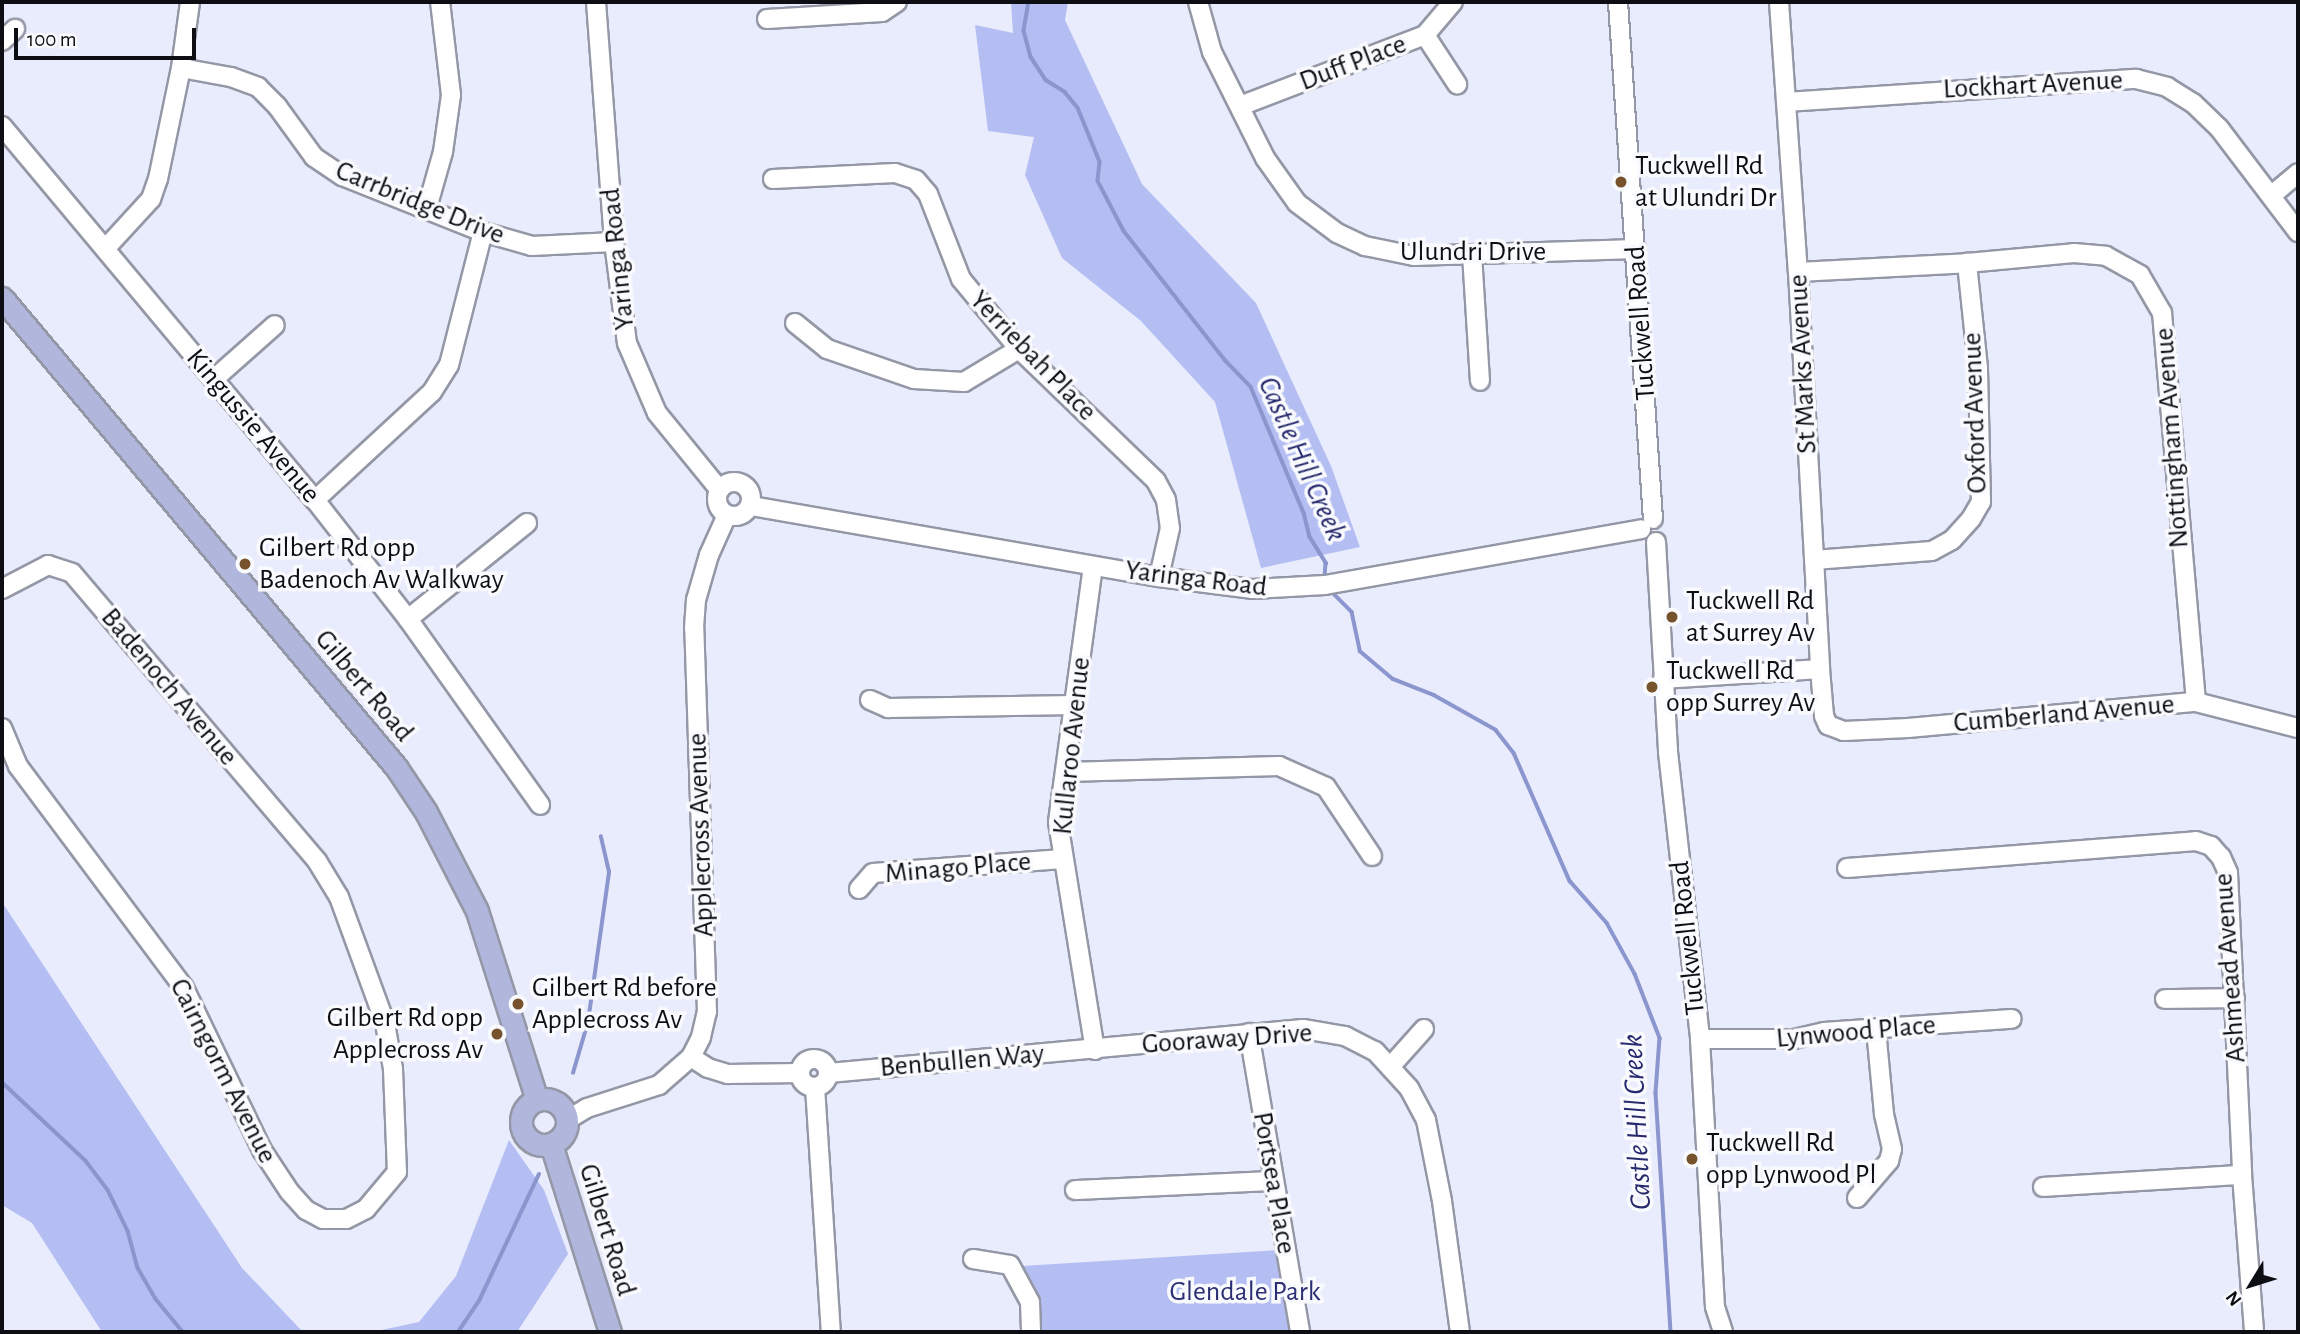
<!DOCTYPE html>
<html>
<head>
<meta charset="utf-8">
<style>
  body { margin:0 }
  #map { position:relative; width:2300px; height:1334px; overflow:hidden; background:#e9ecfc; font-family:"Alegreya Sans",sans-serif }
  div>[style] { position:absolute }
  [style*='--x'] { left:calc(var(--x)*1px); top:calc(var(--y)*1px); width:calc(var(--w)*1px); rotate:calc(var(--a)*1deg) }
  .green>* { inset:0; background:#b4bef2 }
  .stream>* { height:3.5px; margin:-1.75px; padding:0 1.75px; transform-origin:1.75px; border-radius:1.75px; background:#8b95ce }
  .roads { filter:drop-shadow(2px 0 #9497a5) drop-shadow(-2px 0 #9497a5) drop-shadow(0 2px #9497a5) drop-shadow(0 -2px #9497a5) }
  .minor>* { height:18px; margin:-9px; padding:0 9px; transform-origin:9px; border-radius:9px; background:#fff }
  .minor>.ring { margin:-9px; padding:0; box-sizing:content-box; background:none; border:18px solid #fff; border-radius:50% }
  .major>* { height:21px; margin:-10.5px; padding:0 10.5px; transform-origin:10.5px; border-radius:10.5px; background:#b0b6dc }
  .major>.ring { margin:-10.5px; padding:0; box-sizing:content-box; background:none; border:21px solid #b0b6dc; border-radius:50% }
  .dots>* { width:19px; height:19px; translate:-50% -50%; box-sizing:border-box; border:4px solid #f9fafd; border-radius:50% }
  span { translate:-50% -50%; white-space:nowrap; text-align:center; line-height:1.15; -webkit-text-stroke:7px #f9fafd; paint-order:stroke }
  .street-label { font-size:28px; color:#0d0e13 }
  .poi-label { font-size:28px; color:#0d0e13 }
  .left { translate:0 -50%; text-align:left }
  .right { translate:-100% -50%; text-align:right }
  .park-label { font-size:28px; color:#2c2f73 }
  .water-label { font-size:30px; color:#26296c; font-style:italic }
  .frame { position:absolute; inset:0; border:4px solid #0d0e13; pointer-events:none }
  .north { position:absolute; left:2216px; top:1250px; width:70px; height:70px; -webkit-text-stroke:5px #f9fafd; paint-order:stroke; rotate:232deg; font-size:19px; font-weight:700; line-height:28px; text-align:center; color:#0d0e13 }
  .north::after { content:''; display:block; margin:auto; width:24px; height:32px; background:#0d0e13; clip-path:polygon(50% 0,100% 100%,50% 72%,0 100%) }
  .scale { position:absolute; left:14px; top:28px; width:182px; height:32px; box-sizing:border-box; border:4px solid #0d0e13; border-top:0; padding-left:9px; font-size:21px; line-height:24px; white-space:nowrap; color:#0d0e13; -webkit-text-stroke:5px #f9fafd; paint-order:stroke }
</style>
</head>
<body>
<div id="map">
  <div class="green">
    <div style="clip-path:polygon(1011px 2px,1068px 2px,1065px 20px,1142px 184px,1256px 303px,1331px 466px,1360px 547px,1261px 568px,1215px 402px,1141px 321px,1062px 258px,1025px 175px,1034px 137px,988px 131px,975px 25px,1013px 33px)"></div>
    <div style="clip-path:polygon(2px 902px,242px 1268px,303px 1332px,102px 1332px,32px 1223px,2px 1205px)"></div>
    <div style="clip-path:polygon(509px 1140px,544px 1190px,568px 1254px,517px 1332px,372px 1332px,419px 1322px,456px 1276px)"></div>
    <div style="clip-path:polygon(1280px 1250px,1295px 1332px,1037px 1332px,1036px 1298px,1022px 1266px)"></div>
  </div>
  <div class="stream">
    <div style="--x:1029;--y:2;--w:29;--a:100"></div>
    <div style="--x:1024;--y:31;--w:27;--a:75"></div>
    <div style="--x:1031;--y:57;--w:27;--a:57"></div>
    <div style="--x:1046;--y:80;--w:22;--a:32"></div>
    <div style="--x:1065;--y:92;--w:21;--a:51"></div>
    <div style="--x:1078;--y:108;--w:58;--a:67.8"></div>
    <div style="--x:1100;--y:162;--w:19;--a:96"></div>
    <div style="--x:1098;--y:181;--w:56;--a:62.5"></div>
    <div style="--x:1124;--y:231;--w:165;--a:51.9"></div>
    <div style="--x:1226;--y:361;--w:36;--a:46"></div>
    <div style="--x:1251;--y:387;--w:137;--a:67.2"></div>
    <div style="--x:1304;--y:513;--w:25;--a:76"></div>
    <div style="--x:1310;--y:537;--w:31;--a:58"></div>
    <div style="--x:1326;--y:563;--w:15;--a:94"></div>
    <div style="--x:1330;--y:590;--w:31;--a:45"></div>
    <div style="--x:1352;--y:612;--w:40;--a:78"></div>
    <div style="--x:1360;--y:651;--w:43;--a:40.3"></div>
    <div style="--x:1393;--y:679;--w:44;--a:21.3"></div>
    <div style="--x:1434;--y:695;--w:71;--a:29.4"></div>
    <div style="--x:1496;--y:730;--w:29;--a:52"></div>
    <div style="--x:1514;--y:753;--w:140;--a:66.4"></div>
    <div style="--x:1570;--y:881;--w:56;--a:48.6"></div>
    <div style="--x:1607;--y:923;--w:58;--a:61.2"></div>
    <div style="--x:1635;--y:974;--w:69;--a:68.7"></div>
    <div style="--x:1660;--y:1038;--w:55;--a:94.2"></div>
    <div style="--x:1656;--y:1093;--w:239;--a:86.4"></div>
    <div style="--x:573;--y:1073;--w:53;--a:-73.6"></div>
    <div style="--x:588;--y:1022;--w:151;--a:-82"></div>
    <div style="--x:609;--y:872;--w:36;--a:-103"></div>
    <div style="--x:2;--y:1082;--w:115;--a:43.2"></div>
    <div style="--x:86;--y:1161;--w:36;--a:53"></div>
    <div style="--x:108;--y:1190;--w:46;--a:64"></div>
    <div style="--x:128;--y:1231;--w:38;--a:75"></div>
    <div style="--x:138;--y:1268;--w:36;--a:60"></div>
    <div style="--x:156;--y:1299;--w:43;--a:50.7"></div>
    <div style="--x:458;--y:1332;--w:37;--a:-56"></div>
    <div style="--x:479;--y:1301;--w:140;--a:-64.7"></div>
  </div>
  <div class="roads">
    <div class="minor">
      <div style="--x:596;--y:2;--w:241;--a:85.7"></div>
      <div style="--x:614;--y:242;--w:102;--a:82.7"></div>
      <div style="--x:627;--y:343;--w:76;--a:66.8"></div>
      <div style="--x:657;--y:413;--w:98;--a:50.8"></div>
      <div style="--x:1198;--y:2;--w:52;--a:74.4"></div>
      <div style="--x:1212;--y:52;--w:119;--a:63.4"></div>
      <div style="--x:1265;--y:158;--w:55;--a:54.6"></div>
      <div style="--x:1297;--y:203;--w:50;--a:36.9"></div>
      <div style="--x:1337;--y:233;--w:31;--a:25"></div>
      <div style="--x:1365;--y:246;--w:50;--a:11.5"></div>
      <div style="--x:1414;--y:256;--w:222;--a:-1.8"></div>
      <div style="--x:1618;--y:2;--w:518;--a:86.13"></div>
      <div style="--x:1779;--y:2;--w:271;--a:86"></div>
      <div style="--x:1798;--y:272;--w:398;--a:86.8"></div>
      <div style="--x:1820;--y:669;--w:47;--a:85.1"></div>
      <div style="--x:1824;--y:716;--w:10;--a:66"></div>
      <div style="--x:1828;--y:725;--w:17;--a:21"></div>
      <div style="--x:1844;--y:731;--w:64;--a:-2.7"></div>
      <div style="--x:1908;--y:728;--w:289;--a:-5.2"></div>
      <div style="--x:2196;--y:702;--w:105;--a:14.3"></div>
      <div style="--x:767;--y:19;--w:115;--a:-3.5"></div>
      <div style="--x:882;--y:12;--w:18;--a:-34"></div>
      <div style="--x:1425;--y:35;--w:59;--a:56.9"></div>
      <div style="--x:2;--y:41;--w:18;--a:-43"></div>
      <div style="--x:181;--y:68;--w:51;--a:10.2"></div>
      <div style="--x:231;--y:77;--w:29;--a:20"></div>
      <div style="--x:258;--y:87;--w:27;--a:45"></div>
      <div style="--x:277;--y:106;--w:63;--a:54"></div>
      <div style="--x:314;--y:157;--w:34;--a:34"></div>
      <div style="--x:342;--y:176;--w:152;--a:21.7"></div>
      <div style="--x:483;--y:232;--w:51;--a:15.9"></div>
      <div style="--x:532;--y:246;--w:82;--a:-2.8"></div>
      <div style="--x:1786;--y:102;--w:351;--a:-3.8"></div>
      <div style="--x:2136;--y:79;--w:32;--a:14"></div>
      <div style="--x:2167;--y:87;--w:31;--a:32"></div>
      <div style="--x:2193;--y:103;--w:36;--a:44"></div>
      <div style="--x:2219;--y:128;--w:131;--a:52.8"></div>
      <div style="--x:1240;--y:106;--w:198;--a:-21"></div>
      <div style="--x:1425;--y:35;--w:43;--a:-49.7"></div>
      <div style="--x:2;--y:126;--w:488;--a:50.1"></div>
      <div style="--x:315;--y:500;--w:151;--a:52"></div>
      <div style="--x:408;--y:619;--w:228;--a:54.6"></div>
      <div style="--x:773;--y:179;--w:122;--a:-2.8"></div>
      <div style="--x:895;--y:173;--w:22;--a:18"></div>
      <div style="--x:916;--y:180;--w:18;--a:49"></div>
      <div style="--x:928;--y:194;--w:91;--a:68.8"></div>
      <div style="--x:961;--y:279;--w:91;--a:50.4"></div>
      <div style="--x:1019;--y:349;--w:190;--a:43.9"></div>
      <div style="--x:1156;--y:481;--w:21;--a:62"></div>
      <div style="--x:1166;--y:500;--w:28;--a:82"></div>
      <div style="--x:1170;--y:528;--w:50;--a:102.7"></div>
      <div style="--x:2272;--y:195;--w:34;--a:-40"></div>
      <div style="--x:427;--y:208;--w:58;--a:-74.1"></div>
      <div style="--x:443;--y:152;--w:58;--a:-82"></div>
      <div style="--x:451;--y:95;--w:94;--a:-96.7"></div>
      <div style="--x:105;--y:249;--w:68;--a:-47.4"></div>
      <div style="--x:151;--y:199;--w:21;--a:-71"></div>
      <div style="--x:158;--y:179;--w:113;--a:-78.3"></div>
      <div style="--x:181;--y:68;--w:67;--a:-82.2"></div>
      <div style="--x:1472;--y:254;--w:127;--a:86.4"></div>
      <div style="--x:1798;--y:272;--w:169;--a:-3"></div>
      <div style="--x:1967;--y:263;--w:107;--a:-5.3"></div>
      <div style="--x:2074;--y:253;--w:32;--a:5"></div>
      <div style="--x:2106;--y:256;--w:39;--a:29"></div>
      <div style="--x:2140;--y:275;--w:44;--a:59.9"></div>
      <div style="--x:2162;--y:313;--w:390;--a:85"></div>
      <div style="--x:795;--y:323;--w:41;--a:39.1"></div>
      <div style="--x:827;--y:349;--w:92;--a:19"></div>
      <div style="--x:914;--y:379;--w:50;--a:3.4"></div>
      <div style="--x:964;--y:382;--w:64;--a:-31"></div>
      <div style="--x:214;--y:379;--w:81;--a:-41.5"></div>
      <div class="ring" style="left:717px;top:482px;width:16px;height:16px"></div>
      <div style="--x:315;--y:500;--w:159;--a:-42.7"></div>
      <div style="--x:432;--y:392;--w:32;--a:-58"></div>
      <div style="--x:449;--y:365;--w:137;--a:-75.7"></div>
      <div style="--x:751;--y:506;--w:414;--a:9.9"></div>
      <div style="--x:1159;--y:577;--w:95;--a:7.3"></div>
      <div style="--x:1253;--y:589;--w:72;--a:-3.2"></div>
      <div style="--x:1325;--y:585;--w:321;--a:-10"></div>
      <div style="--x:1656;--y:542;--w:210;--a:86.7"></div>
      <div style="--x:1668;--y:752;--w:289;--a:83.6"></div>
      <div style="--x:1700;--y:1039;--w:268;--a:86.8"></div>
      <div style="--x:1715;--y:1307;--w:26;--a:72"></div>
      <div style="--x:1814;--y:560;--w:118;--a:-4.4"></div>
      <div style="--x:1932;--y:551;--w:23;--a:-29"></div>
      <div style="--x:1952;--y:540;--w:28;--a:-48"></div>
      <div style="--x:1971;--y:519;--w:20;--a:-60"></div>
      <div style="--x:1981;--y:502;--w:134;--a:-91.3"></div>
      <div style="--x:1978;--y:368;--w:106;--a:-96"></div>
      <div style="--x:1093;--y:566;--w:258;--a:97.8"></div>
      <div style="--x:1058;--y:822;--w:231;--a:80.8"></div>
      <div style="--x:2;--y:589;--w:52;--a:-27.6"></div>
      <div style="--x:48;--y:565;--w:25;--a:18"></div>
      <div style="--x:72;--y:573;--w:378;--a:49.6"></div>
      <div style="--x:317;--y:861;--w:42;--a:58.6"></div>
      <div style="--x:339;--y:897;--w:134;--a:69.9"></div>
      <div style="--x:385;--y:1023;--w:47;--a:80.1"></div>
      <div style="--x:393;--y:1069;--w:103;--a:87.8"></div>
      <div style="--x:397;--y:1172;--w:48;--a:130"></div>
      <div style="--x:366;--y:1209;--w:22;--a:153"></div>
      <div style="--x:346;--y:1219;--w:23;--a:180"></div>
      <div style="--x:323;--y:1219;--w:19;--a:-152"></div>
      <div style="--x:306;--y:1210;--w:25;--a:-132"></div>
      <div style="--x:289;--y:1191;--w:49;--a:-123.4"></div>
      <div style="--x:262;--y:1150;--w:180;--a:-115.7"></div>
      <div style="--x:184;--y:988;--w:277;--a:-126.8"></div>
      <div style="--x:18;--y:766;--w:41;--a:-112.8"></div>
      <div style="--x:408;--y:619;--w:153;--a:-38.9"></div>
      <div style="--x:1663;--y:679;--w:157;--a:-3.6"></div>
      <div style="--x:870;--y:700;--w:20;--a:24"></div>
      <div style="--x:888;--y:708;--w:187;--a:-0.9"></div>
      <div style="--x:1066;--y:772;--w:213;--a:-1.6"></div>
      <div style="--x:1279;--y:766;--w:51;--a:24.1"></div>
      <div style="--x:1326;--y:787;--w:83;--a:56.3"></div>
      <div style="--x:1847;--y:868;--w:350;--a:-4.4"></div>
      <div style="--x:2196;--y:841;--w:16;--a:18"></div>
      <div style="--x:2211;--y:846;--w:15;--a:48"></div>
      <div style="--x:2221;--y:857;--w:17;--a:66"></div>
      <div style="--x:2228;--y:873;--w:302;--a:87.3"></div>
      <div style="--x:2242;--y:1175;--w:157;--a:85.6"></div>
      <div style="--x:859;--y:889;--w:21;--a:-49"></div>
      <div style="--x:873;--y:873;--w:190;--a:-4.2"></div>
      <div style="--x:2165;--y:999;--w:70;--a:-0.8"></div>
      <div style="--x:1249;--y:1033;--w:303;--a:80.3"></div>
      <div style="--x:1700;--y:1039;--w:94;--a:0"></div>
      <div style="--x:1794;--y:1039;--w:31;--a:-13"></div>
      <div style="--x:1824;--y:1032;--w:188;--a:-4"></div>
      <div style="--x:691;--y:1057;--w:20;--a:33"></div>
      <div style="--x:708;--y:1068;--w:21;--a:17"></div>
      <div style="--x:728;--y:1074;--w:72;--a:-0.8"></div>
      <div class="ring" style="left:800px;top:1059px;width:10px;height:10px"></div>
      <div style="--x:1390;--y:1067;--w:51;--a:-48.2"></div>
      <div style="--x:829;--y:1073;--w:476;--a:-5.3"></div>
      <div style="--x:1303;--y:1029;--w:43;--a:9.5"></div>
      <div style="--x:1345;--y:1036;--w:34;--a:27"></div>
      <div style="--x:1375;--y:1051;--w:50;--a:47.4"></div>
      <div style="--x:1409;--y:1088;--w:36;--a:62"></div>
      <div style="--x:1426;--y:1120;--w:83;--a:78.8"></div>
      <div style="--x:1442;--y:1201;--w:132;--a:82.2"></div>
      <div style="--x:815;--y:1087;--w:246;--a:86.3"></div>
      <div style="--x:567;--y:1120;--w:23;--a:-31"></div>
      <div style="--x:587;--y:1108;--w:76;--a:-17.7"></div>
      <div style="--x:659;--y:1085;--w:43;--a:-41.2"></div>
      <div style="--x:691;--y:1057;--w:22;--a:-63"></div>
      <div style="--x:701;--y:1037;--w:26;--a:-77"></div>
      <div style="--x:707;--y:1012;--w:384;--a:-91.9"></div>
      <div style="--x:694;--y:628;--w:28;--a:-86"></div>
      <div style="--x:696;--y:600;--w:47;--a:-73.9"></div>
      <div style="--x:709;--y:555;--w:44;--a:-65.8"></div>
      <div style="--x:2043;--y:1187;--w:199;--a:-3.5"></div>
      <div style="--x:1075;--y:1190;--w:198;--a:-2.6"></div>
      <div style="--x:1857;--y:1198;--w:49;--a:-49.1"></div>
      <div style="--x:1889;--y:1161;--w:12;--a:-76"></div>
      <div style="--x:1892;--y:1149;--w:36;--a:-103"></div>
      <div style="--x:1884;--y:1114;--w:84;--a:-95.4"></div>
      <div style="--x:973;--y:1259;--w:37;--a:9"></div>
      <div style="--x:1010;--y:1265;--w:42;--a:61.6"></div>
      <div style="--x:1030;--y:1302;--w:30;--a:88"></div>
    </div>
    <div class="major">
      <div style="--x:2;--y:298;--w:613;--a:49.97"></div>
      <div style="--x:396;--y:767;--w:54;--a:56.3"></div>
      <div style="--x:426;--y:812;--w:111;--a:62.7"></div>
      <div style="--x:477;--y:911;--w:198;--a:72.4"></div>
      <div class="ring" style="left:521px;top:1099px;width:25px;height:25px"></div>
      <div style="--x:551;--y:1144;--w:197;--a:72.6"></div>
    </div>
  </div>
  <div class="dots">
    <div style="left:1621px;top:182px;background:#76532c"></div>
    <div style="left:245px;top:564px;background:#76532c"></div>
    <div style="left:1672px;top:617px;background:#76532c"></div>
    <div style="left:1652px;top:687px;background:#76532c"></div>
    <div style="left:518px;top:1004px;background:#76532c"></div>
    <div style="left:497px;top:1034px;background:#76532c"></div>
    <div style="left:1692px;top:1159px;background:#76532c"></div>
  </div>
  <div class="street-label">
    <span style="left:1353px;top:63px;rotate:-21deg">Duff Place</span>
    <span style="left:2033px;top:85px;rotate:-3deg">Lockhart Avenue</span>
    <span style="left:420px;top:203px;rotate:22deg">Carrbridge Drive</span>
    <span style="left:1473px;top:252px">Ulundri Drive</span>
    <span style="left:618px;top:259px;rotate:-96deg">Yaringa Road</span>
    <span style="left:1641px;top:323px;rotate:-94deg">Tuckwell Road</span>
    <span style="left:1033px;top:356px;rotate:46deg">Yerriebah Place</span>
    <span style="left:1803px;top:364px;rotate:-93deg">St Marks Avenue</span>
    <span style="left:1975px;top:413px;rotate:-92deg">Oxford Avenue</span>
    <span style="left:253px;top:426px;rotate:50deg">Kingussie Avenue</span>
    <span style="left:2172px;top:438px;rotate:-94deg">Nottingham Avenue</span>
    <span style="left:1196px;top:579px;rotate:7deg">Yaringa Road</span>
    <span style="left:364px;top:686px;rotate:50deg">Gilbert Road</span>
    <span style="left:169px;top:687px;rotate:50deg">Badenoch Avenue</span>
    <span style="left:2064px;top:714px;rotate:-5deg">Cumberland Avenue</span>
    <span style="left:1072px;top:746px;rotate:-84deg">Kullaroo Avenue</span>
    <span style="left:701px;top:835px;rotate:-92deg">Applecross Avenue</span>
    <span style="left:958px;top:868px;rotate:-5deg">Minago Place</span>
    <span style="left:1688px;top:938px;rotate:-96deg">Tuckwell Road</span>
    <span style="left:2230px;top:968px;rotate:-94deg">Ashmead Avenue</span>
    <span style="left:1856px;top:1032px;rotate:-5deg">Lynwood Place</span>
    <span style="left:1227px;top:1039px;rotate:-4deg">Gooraway Drive</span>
    <span style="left:962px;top:1061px;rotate:-5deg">Benbullen Way</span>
    <span style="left:223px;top:1071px;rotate:63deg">Cairngorm Avenue</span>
    <span style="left:1274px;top:1183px;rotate:80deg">Portsea Place</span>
    <span style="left:607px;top:1230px;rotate:73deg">Gilbert Road</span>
  </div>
  <div class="poi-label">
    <span class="left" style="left:1635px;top:182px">Tuckwell Rd<br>at Ulundri Dr</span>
    <span class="left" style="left:259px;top:564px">Gilbert Rd opp<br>Badenoch Av Walkway</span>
    <span class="left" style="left:1686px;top:617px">Tuckwell Rd<br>at Surrey Av</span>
    <span class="left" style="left:1666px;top:687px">Tuckwell Rd<br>opp Surrey Av</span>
    <span class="left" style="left:532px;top:1004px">Gilbert Rd before<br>Applecross Av</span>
    <span class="right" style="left:483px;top:1034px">Gilbert Rd opp<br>Applecross Av</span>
    <span class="left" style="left:1706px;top:1159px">Tuckwell Rd<br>opp Lynwood Pl</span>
  </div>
  <div class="park-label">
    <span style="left:1245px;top:1292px">Glendale Park</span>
  </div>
  <div class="water-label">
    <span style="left:1302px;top:459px;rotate:66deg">Castle Hill Creek</span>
    <span style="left:1637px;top:1122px;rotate:-93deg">Castle Hill Creek</span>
  </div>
  <div class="frame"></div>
  <div class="north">N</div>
  <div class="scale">100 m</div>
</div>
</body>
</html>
